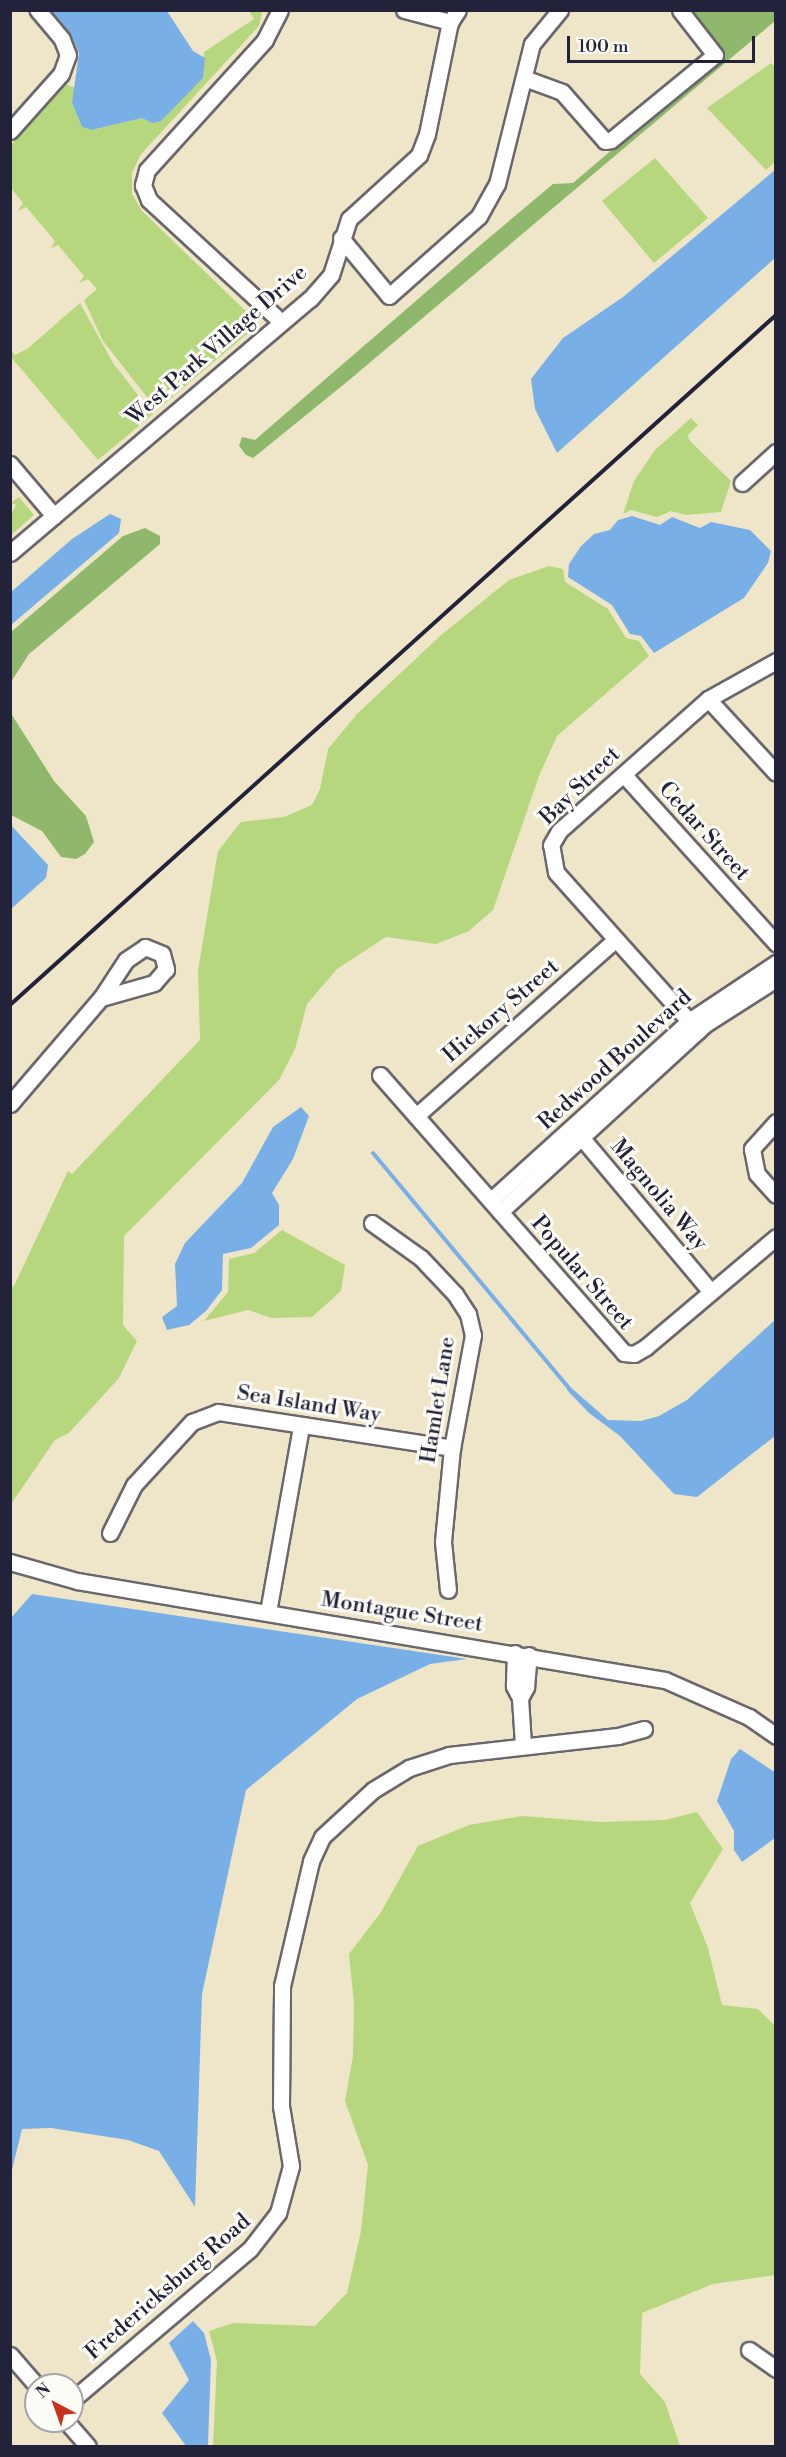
<!DOCTYPE html>
<html>
<head>
<meta charset="utf-8">
<style>
  body { margin:0 }
  #map { position:relative; width:786px; height:2457px; overflow:hidden; background:#efe6c9; font-family:"Libre Bodoni",serif }
  div>[style] { position:absolute }
  [style*='--x'] { left:calc(var(--x)*1px); top:calc(var(--y)*1px); width:calc(var(--w)*1px); rotate:calc(var(--a)*1deg) }
  .green>* { inset:0; background:#b6d77e }
  .forest>* { inset:0; background:#90b86d }
  .water>* { inset:0; background:#79afe7 }
  .stream>* { height:4px; margin:-2px; padding:0 2px; transform-origin:2px; border-radius:2px; background:#79afe7 }
  .roads { filter:drop-shadow(2px 0 #6a676d) drop-shadow(-2px 0 #6a676d) drop-shadow(0 2px #6a676d) drop-shadow(0 -2px #6a676d) }
  .minor>* { height:15px; margin:-7.5px; padding:0 7.5px; transform-origin:7.5px; border-radius:7.5px; background:#fff }
  .rail>* { height:4px; margin:-2px; padding:0 2px; transform-origin:2px; border-radius:2px; background:#22223b }
  span { translate:-50% -50%; white-space:nowrap; text-align:center; line-height:1.15; -webkit-text-stroke:6px #fdfcf7; paint-order:stroke }
  .street-label { font-size:22px; color:#22223b }
  .frame { position:absolute; inset:0; border:12px solid #22223b; pointer-events:none }
  .north { position:absolute; left:24px; top:2373px; width:60px; height:60px; box-sizing:border-box; background:#fdfcf7; border:2px solid #a5a5ac; border-radius:50%; rotate:319deg; font-size:16px; font-weight:700; line-height:24px; text-align:center; color:#22223b }
  .north::after { content:''; display:block; margin:auto; width:21px; height:27px; background:#c8321e; clip-path:polygon(50% 0,100% 100%,50% 72%,0 100%) }
  .scale { position:absolute; left:567px; top:36px; width:188px; height:27px; box-sizing:border-box; border:3px solid #22223b; border-top:0; padding-left:8px; font-size:18px; line-height:21px; white-space:nowrap; color:#22223b; -webkit-text-stroke:4px #fdfcf7; paint-order:stroke }
</style>
</head>
<body>
<div id="map">
  <div class="green">
    <div style="clip-path:polygon(249px 11px,262px 12px,259px 26px,141px 154px,132px 173px,132px 194px,142px 211px,256px 321px,255px 327px,157px 410px,103px 341px,84px 300px,97px 289px,88px 279px,79px 283px,84px 276px,58px 245px,51px 248px,55px 241px,26px 207px,18px 211px,23px 203px,11px 188px,11px 145px,65px 84px,75px 88px,72px 103px,82px 127px,93px 130px,142px 118px,152px 123px,203px 78px,204px 52px,254px 19px)"></div>
    <div style="clip-path:polygon(771px 63px,776px 68px,775px 162px,766px 170px,707px 108px)"></div>
    <div style="clip-path:polygon(655px 158px,708px 218px,654px 263px,602px 201px)"></div>
    <div style="clip-path:polygon(80px 303px,113px 363px,153px 414px,98px 460px,11px 357px,11px 350px,15px 355px,27px 349px)"></div>
    <div style="clip-path:polygon(691px 418px,698px 425px,688px 435px,689px 440px,731px 481px,721px 512px,686px 515px,671px 511px,657px 517px,631px 510px,623px 514px,634px 481px,655px 450px)"></div>
    <div style="clip-path:polygon(19px 497px,34px 515px,11px 535px,11px 515px,16px 505px,11px 503px)"></div>
    <div style="clip-path:polygon(549px 566px,563px 569px,565px 582px,608px 609px,626px 638px,639px 641px,649px 656px,557px 736px,539px 776px,493px 910px,469px 931px,436px 944px,386px 937px,337px 969px,307px 1004px,295px 1049px,279px 1080px,124px 1236px,123px 1325px,137px 1341px,119px 1378px,69px 1433px,55px 1440px,11px 1504px,11px 1287px,14px 1286px,68px 1171px,72px 1174px,200px 1040px,198px 970px,218px 851px,241px 822px,284px 817px,312px 805px,320px 789px,328px 749px,357px 714px,440px 636px,509px 580px)"></div>
    <div style="clip-path:polygon(282px 1230px,345px 1265px,341px 1291px,312px 1317px,271px 1318px,248px 1310px,204px 1321px,228px 1292px,229px 1259px,254px 1253px)"></div>
    <div style="clip-path:polygon(697px 1812px,723px 1849px,690px 1903px,708px 1948px,722px 2005px,758px 2009px,775px 2026px,776px 2275px,713px 2284px,642px 2313px,640px 2374px,665px 2402px,680px 2446px,213px 2446px,217px 2361px,209px 2331px,234px 2323px,315px 2326px,347px 2293px,361px 2231px,368px 2165px,345px 2101px,353px 2056px,354px 2004px,349px 1954px,381px 1912px,418px 1846px,469px 1825px,522px 1816px,601px 1822px,665px 1820px)"></div>
  </div>
  <div class="forest">
    <div style="clip-path:polygon(686px 11px,775px 11px,775px 21px,348px 381px,253px 458px,246px 455px,239px 446px,242px 437px,255px 440px,484px 242px,553px 184px,573px 183px,716px 61px)"></div>
    <div style="clip-path:polygon(145px 528px,160px 536px,160px 544px,29px 654px,11px 682px,11px 632px,123px 536px)"></div>
    <div style="clip-path:polygon(10px 712px,54px 781px,86px 816px,94px 842px,85px 854px,76px 859px,61px 857px,42px 831px,11px 815px)"></div>
  </div>
  <div class="water">
    <div style="clip-path:polygon(49px 11px,167px 11px,193px 51px,205px 58px,203px 78px,161px 121px,152px 123px,142px 118px,92px 130px,82px 127px,72px 103px,79px 53px,71px 35px)"></div>
    <div style="clip-path:polygon(775px 170px,775px 258px,557px 453px,535px 409px,531px 379px,563px 338px,623px 297px)"></div>
    <div style="clip-path:polygon(110px 514px,121px 519px,119px 533px,11px 625px,11px 592px,72px 539px)"></div>
    <div style="clip-path:polygon(632px 516px,660px 525px,672px 517px,700px 528px,711px 522px,750px 530px,771px 551px,768px 563px,744px 598px,654px 653px,641px 636px,630px 634px,612px 605px,568px 577px,569px 564px,581px 546px,594px 534px,610px 530px,618px 520px)"></div>
    <div style="clip-path:polygon(10px 824px,48px 865px,46px 878px,11px 909px)"></div>
    <div style="clip-path:polygon(301px 1107px,309px 1116px,293px 1159px,272px 1193px,279px 1205px,279px 1225px,251px 1248px,223px 1254px,222px 1290px,206px 1311px,189px 1325px,167px 1330px,162px 1317px,177px 1306px,175px 1264px,185px 1243px,242px 1183px,273px 1127px)"></div>
    <div style="clip-path:polygon(775px 1320px,775px 1436px,697px 1497px,674px 1494px,620px 1436px,589px 1413px,567px 1390px,568px 1385px,608px 1420px,641px 1421px,659px 1416px,687px 1400px)"></div>
    <div style="clip-path:polygon(32px 1594px,467px 1659px,430px 1664px,357px 1699px,246px 1790px,202px 1994px,195px 2207px,159px 2151px,128px 2140px,51px 2128px,22px 2129px,11px 2174px,10px 1619px)"></div>
    <div style="clip-path:polygon(740px 1749px,776px 1773px,775px 1838px,742px 1862px,734px 1850px,734px 1831px,717px 1801px,731px 1759px)"></div>
    <div style="clip-path:polygon(193px 2321px,204px 2333px,211px 2360px,208px 2446px,186px 2446px,162px 2413px,189px 2380px,169px 2343px)"></div>
  </div>
  <div class="stream">
    <div style="--x:373;--y:1153;--w:305;--a:50.2"></div>
  </div>
  <div class="roads">
    <div class="minor">
      <div style="--x:280;--y:10;--w:34;--a:117"></div>
      <div style="--x:265;--y:40;--w:176;--a:132.2"></div>
      <div style="--x:147;--y:170;--w:16;--a:105"></div>
      <div style="--x:143;--y:185;--w:16;--a:68"></div>
      <div style="--x:149;--y:200;--w:180;--a:42.7"></div>
      <div style="--x:404;--y:10;--w:48;--a:14.6"></div>
      <div style="--x:524;--y:78;--w:40;--a:20.2"></div>
      <div style="--x:562;--y:92;--w:65;--a:48.7"></div>
      <div style="--x:605;--y:141;--w:6;--a:-9"></div>
      <div style="--x:611;--y:140;--w:134;--a:-39.3"></div>
      <div style="--x:715;--y:55;--w:57;--a:-127.9"></div>
      <div style="--x:10;--y:131;--w:76;--a:-48.2"></div>
      <div style="--x:61;--y:74;--w:20;--a:-70"></div>
      <div style="--x:68;--y:55;--w:17;--a:-111"></div>
      <div style="--x:62;--y:39;--w:38;--a:-130"></div>
      <div style="--x:341;--y:238;--w:75;--a:50.4"></div>
      <div style="--x:389;--y:296;--w:120;--a:-41.6"></div>
      <div style="--x:479;--y:216;--w:37;--a:-61"></div>
      <div style="--x:497;--y:184;--w:144;--a:-76"></div>
      <div style="--x:532;--y:44;--w:44;--a:-50.5"></div>
      <div style="--x:10;--y:464;--w:68;--a:49.8"></div>
      <div style="--x:742;--y:483;--w:46;--a:-42.4"></div>
      <div style="--x:10;--y:553;--w:393;--a:-40.3"></div>
      <div style="--x:310;--y:299;--w:32;--a:-49"></div>
      <div style="--x:331;--y:275;--w:59;--a:-72.2"></div>
      <div style="--x:349;--y:219;--w:95;--a:-42.4"></div>
      <div style="--x:419;--y:155;--w:22;--a:-69"></div>
      <div style="--x:427;--y:134;--w:114;--a:-78.4"></div>
      <div style="--x:450;--y:22;--w:14;--a:-56"></div>
      <div style="--x:708;--y:699;--w:100;--a:47.4"></div>
      <div style="--x:624;--y:775;--w:227;--a:47.9"></div>
      <div style="--x:698;--y:1031;--w:213;--a:-131.8"></div>
      <div style="--x:556;--y:872;--w:27;--a:-100"></div>
      <div style="--x:551;--y:845;--w:16;--a:-60"></div>
      <div style="--x:559;--y:831;--w:199;--a:-41.5"></div>
      <div style="--x:708;--y:699;--w:78;--a:-29.2"></div>
      <div style="--x:380;--y:1075;--w:370;--a:48.7"></div>
      <div style="--x:624;--y:1353;--w:10;--a:6"></div>
      <div style="--x:634;--y:1354;--w:14;--a:-30"></div>
      <div style="--x:646;--y:1347;--w:170;--a:-40.2"></div>
      <div style="--x:10;--y:1104;--w:140;--a:-49.4"></div>
      <div style="--x:101;--y:998;--w:45;--a:-56.7"></div>
      <div style="--x:126;--y:960;--w:23;--a:-34"></div>
      <div style="--x:145;--y:947;--w:18;--a:22"></div>
      <div style="--x:162;--y:954;--w:16;--a:75"></div>
      <div style="--x:166;--y:969;--w:18;--a:131"></div>
      <div style="--x:154;--y:983;--w:55;--a:164.2"></div>
      <div style="--x:416;--y:1116;--w:266;--a:-41.5"></div>
      <div style="--x:776;--y:1122;--w:36;--a:132"></div>
      <div style="--x:752;--y:1149;--w:25;--a:79"></div>
      <div style="--x:757;--y:1174;--w:28;--a:48"></div>
      <div style="--x:576;--y:1131;--w:210;--a:50"></div>
      <div style="--x:491;--y:1200;--w:267;--a:-42.1"></div>
      <div style="--x:689;--y:1021;--w:105;--a:-33.7"></div>
      <div style="--x:500;--y:1212;--w:277;--a:-42.5"></div>
      <div style="--x:704;--y:1025;--w:85;--a:-32.6"></div>
      <div style="--x:372;--y:1223;--w:60;--a:35.5"></div>
      <div style="--x:421;--y:1258;--w:50;--a:46.6"></div>
      <div style="--x:455;--y:1294;--w:24;--a:57"></div>
      <div style="--x:468;--y:1314;--w:22;--a:77"></div>
      <div style="--x:473;--y:1335;--w:115;--a:100.5"></div>
      <div style="--x:452;--y:1448;--w:94;--a:95.5"></div>
      <div style="--x:443;--y:1542;--w:48;--a:84.1"></div>
      <div style="--x:110;--y:1533;--w:54;--a:-63.4"></div>
      <div style="--x:134;--y:1485;--w:86;--a:-47.4"></div>
      <div style="--x:192;--y:1422;--w:28;--a:-21"></div>
      <div style="--x:218;--y:1412;--w:237;--a:8.7"></div>
      <div style="--x:10;--y:1562;--w:70;--a:15.8"></div>
      <div style="--x:77;--y:1581;--w:596;--a:9.56"></div>
      <div style="--x:665;--y:1680;--w:92;--a:23.8"></div>
      <div style="--x:749;--y:1717;--w:33;--a:35"></div>
      <div style="--x:268;--y:1612;--w:188;--a:-79.9"></div>
      <div style="--x:515;--y:1653;--w:33;--a:92"></div>
      <div style="--x:514;--y:1686;--w:13;--a:63"></div>
      <div style="--x:520;--y:1698;--w:47;--a:86.3"></div>
      <div style="--x:520;--y:1698;--w:13;--a:-61"></div>
      <div style="--x:526;--y:1687;--w:32;--a:-85"></div>
      <div style="--x:749;--y:2350;--w:33;--a:35"></div>
      <div style="--x:10;--y:2355;--w:40;--a:49"></div>
      <div style="--x:72;--y:2400;--w:233;--a:-40.3"></div>
      <div style="--x:250;--y:2249;--w:46;--a:-52.1"></div>
      <div style="--x:278;--y:2213;--w:49;--a:-74.5"></div>
      <div style="--x:291;--y:2166;--w:61;--a:-99.5"></div>
      <div style="--x:281;--y:2106;--w:120;--a:-89.5"></div>
      <div style="--x:282;--y:1986;--w:128;--a:-76.9"></div>
      <div style="--x:311;--y:1861;--w:26;--a:-65"></div>
      <div style="--x:322;--y:1837;--w:69;--a:-42.7"></div>
      <div style="--x:373;--y:1790;--w:42;--a:-31.4"></div>
      <div style="--x:409;--y:1768;--w:42;--a:-18"></div>
      <div style="--x:449;--y:1755;--w:170;--a:-6.4"></div>
      <div style="--x:618;--y:1736;--w:27;--a:-15"></div>
      <div style="--x:66;--y:2421;--w:33;--a:49"></div>
    </div>
  </div>
  <div class="rail">
    <div style="--x:10;--y:1005;--w:1031;--a:-42.01"></div>
  </div>
  <div class="street-label">
    <span style="left:217px;top:345px;rotate:-41deg">West Park Village Drive</span>
    <span style="left:580px;top:786px;rotate:-44deg">Bay Street</span>
    <span style="left:704px;top:831px;rotate:48deg">Cedar Street</span>
    <span style="left:501px;top:1011px;rotate:-41deg">Hickory Street</span>
    <span style="left:615px;top:1060px;rotate:-42deg">Redwood Boulevard</span>
    <span style="left:659px;top:1195px;rotate:50deg">Magnolia Way</span>
    <span style="left:582px;top:1273px;rotate:49deg">Popular Street</span>
    <span style="left:438px;top:1400px;rotate:-81deg">Hamlet Lane</span>
    <span style="left:309px;top:1404px;rotate:9deg">Sea Island Way</span>
    <span style="left:402px;top:1612px;rotate:9deg">Montague Street</span>
    <span style="left:168px;top:2287px;rotate:-41deg">Fredericksburg Road</span>
  </div>
  <div class="frame"></div>
  <div class="north">N</div>
  <div class="scale">100 m</div>
</div>
</body>
</html>
